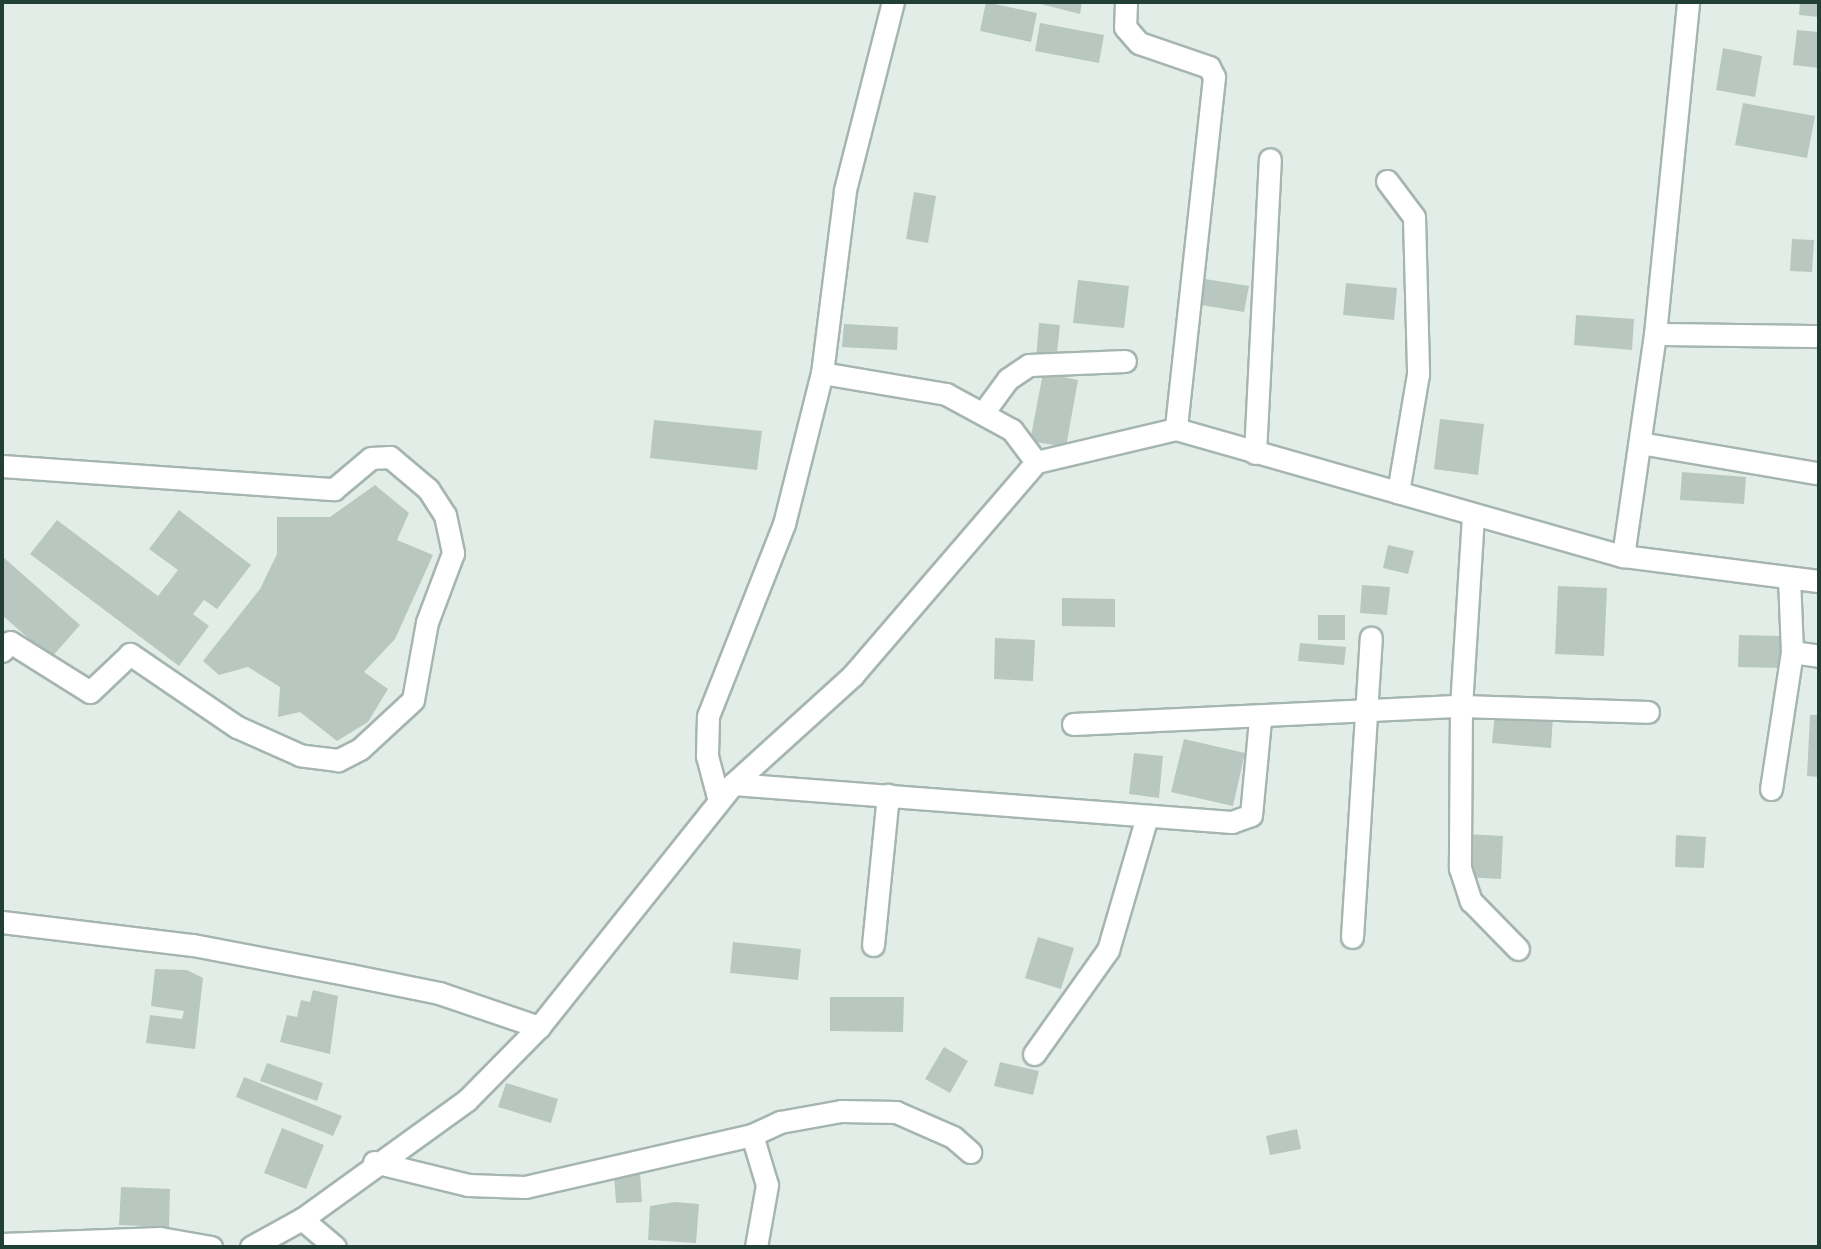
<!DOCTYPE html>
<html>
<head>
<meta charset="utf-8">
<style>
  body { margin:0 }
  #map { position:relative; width:1821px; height:1249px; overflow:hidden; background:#e3ede8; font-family:Signika,sans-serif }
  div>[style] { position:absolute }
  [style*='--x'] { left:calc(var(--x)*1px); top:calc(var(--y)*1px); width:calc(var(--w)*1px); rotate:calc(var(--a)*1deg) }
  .building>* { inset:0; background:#b8c8c0 }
  .roads { filter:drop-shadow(2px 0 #a5b5af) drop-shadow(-2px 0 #a5b5af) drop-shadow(0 2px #a5b5af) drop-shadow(0 -2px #a5b5af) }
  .minor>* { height:21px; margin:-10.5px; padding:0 10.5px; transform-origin:10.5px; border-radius:10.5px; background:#fff }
  .tertiary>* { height:21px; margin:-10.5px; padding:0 10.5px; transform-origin:10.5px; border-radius:10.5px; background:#fff }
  span { translate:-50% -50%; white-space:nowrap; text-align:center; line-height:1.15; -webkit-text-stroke:5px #f3f9f6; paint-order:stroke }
  .frame { position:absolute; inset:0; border:4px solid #223f35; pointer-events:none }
</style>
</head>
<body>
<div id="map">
  <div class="building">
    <div style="clip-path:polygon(986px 2px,1037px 13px,1031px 42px,980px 31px)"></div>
    <div style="clip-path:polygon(1033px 2px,1082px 2px,1080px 14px)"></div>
    <div style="clip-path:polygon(1800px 2px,1819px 2px,1819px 17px,1799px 15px)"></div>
    <div style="clip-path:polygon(1040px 23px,1104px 35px,1099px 63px,1035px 51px)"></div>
    <div style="clip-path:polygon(1797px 30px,1819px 32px,1819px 68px,1793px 65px)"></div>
    <div style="clip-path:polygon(1723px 48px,1762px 56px,1755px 97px,1716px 90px)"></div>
    <div style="clip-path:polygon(1743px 103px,1815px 116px,1807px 158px,1735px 145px)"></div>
    <div style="clip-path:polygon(914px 192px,936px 196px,928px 243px,906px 239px)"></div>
    <div style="clip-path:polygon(1792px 239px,1814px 240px,1812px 272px,1790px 271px)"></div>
    <div style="clip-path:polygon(1205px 279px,1249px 286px,1244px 312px,1201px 305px)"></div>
    <div style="clip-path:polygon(1078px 280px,1129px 286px,1124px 328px,1073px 323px)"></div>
    <div style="clip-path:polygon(1346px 283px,1397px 288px,1394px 320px,1343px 315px)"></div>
    <div style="clip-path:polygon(1576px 315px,1634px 319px,1632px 350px,1574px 345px)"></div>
    <div style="clip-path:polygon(1039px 323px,1060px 325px,1056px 361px,1036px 359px)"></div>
    <div style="clip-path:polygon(844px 324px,898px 327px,897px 350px,842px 347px)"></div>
    <div style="clip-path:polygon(1043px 373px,1078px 380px,1066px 447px,1030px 441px)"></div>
    <div style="clip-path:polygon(1440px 419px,1484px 424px,1478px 475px,1434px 469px)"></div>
    <div style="clip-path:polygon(654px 420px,762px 431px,757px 470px,650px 458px)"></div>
    <div style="clip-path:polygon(1682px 472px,1746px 477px,1744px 504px,1680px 500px)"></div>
    <div style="clip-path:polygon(375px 485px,409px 513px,397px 540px,433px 555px,395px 639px,364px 672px,388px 689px,368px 722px,337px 741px,300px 712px,278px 717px,280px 687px,248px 667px,219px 675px,203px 661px,260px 589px,277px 554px,277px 517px,330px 517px)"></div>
    <div style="clip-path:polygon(179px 510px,251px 565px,217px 609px,204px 600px,193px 614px,209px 626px,179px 666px,30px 554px,57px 520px,158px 596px,178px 570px,149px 549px)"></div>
    <div style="clip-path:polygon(1388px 545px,1414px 551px,1408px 574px,1383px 568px)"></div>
    <div style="clip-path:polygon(2px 556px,80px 625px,51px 658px,2px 615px)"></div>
    <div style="clip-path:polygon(1362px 585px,1390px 587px,1387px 615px,1360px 613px)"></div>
    <div style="clip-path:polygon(1558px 586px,1607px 588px,1604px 656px,1555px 654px)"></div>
    <div style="clip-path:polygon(1062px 598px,1115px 599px,1115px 627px,1062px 626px)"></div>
    <div style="clip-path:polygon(1318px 615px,1345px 615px,1345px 640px,1318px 640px)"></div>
    <div style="clip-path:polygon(1739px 635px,1781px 636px,1780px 668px,1738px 667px)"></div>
    <div style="clip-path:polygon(995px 638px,1035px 640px,1033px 681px,994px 679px)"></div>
    <div style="clip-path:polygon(1300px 643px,1346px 647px,1344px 665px,1298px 661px)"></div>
    <div style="clip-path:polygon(1495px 711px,1553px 716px,1551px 748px,1492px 743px)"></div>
    <div style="clip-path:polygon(1810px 715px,1819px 715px,1819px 777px,1807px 776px)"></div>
    <div style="clip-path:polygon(1184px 739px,1245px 753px,1233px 806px,1171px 792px)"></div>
    <div style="clip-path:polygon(1134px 753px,1163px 756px,1159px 798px,1129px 794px)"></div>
    <div style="clip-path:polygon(1466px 834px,1503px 836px,1501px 879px,1463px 877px)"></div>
    <div style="clip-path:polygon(1676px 835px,1706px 837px,1704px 868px,1675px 867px)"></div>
    <div style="clip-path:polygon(1038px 937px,1074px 948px,1061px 989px,1025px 978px)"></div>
    <div style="clip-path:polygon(733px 942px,801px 949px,798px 980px,730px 973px)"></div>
    <div style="clip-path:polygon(155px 969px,187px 970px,203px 978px,195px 1049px,146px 1043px,150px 1015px,182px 1019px,184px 1011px,151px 1006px)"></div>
    <div style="clip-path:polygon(313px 990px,338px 996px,330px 1054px,280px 1042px,287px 1015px,297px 1017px,301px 1000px,310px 1002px)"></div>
    <div style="clip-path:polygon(830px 997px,904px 997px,903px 1032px,830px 1031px)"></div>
    <div style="clip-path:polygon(944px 1047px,968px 1061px,950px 1093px,925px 1079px)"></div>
    <div style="clip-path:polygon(1000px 1062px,1039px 1071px,1033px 1095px,994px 1086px)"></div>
    <div style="clip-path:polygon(267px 1063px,323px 1083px,317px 1101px,260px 1081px)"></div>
    <div style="clip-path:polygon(244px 1077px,342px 1116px,333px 1136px,236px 1097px)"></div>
    <div style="clip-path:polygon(506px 1083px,558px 1099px,551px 1123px,498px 1107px)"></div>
    <div style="clip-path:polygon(282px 1128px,324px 1145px,306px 1189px,264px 1173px)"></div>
    <div style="clip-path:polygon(1297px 1129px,1301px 1149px,1270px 1155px,1266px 1136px)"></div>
    <div style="clip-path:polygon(640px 1172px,642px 1202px,616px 1203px,614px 1174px)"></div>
    <div style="clip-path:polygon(121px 1187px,170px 1189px,169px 1227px,119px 1225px)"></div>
    <div style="clip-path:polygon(675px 1202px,699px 1204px,696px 1243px,648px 1240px,650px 1206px)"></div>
  </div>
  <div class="roads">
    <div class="minor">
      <div style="--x:1126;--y:2;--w:25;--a:92"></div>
      <div style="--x:1125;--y:27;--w:21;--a:49"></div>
      <div style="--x:1139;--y:43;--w:74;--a:18.9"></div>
      <div style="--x:1209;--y:67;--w:11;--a:63"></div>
      <div style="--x:1214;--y:77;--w:354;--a:96.2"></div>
      <div style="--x:1387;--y:181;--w:45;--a:53.1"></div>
      <div style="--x:1414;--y:217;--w:157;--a:88.5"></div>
      <div style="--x:1418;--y:374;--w:120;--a:99.6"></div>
      <div style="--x:1655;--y:334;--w:164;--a:0.7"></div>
      <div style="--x:822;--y:373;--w:126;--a:9.6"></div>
      <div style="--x:946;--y:394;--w:75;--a:28.6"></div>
      <div style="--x:1012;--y:430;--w:40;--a:53"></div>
      <div style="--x:983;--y:413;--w:42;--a:-53.7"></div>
      <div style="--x:1008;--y:379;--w:25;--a:-34"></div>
      <div style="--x:1029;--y:365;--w:96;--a:-2.4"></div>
      <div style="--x:1640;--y:443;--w:179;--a:9.7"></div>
      <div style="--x:1255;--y:453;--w:294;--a:-87.1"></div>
      <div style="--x:2;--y:466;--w:333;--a:4"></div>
      <div style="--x:334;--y:489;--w:48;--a:-40"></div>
      <div style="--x:371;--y:458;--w:19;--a:-3"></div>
      <div style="--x:390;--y:457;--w:50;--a:40.1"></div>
      <div style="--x:428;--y:489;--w:31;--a:57"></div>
      <div style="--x:445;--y:515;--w:39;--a:78"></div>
      <div style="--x:453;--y:553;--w:74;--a:110.6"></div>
      <div style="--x:427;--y:622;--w:79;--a:100.2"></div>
      <div style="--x:413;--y:700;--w:72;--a:137.2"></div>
      <div style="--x:360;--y:749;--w:25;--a:153"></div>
      <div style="--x:338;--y:760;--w:38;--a:-173"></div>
      <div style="--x:300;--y:755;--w:69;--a:-156"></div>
      <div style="--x:237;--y:727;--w:130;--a:-145.7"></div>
      <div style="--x:130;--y:654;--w:55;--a:136.5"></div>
      <div style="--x:90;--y:692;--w:94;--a:-148"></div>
      <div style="--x:10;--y:642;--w:12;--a:132"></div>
      <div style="--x:1473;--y:516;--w:190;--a:93.6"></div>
      <div style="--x:1461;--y:706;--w:162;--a:90.4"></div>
      <div style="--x:1460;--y:868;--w:35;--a:72"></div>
      <div style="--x:1471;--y:901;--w:67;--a:45.6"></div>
      <div style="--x:1623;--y:556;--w:224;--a:-81.8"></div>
      <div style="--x:1655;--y:334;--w:334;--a:-84.3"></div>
      <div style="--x:1792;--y:652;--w:27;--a:8"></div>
      <div style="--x:1073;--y:724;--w:388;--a:-2.7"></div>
      <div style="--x:1461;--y:706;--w:187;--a:1.8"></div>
      <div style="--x:733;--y:784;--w:500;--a:4.35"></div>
      <div style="--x:1232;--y:822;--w:20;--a:-20"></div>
      <div style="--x:1251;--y:815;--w:96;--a:-84.6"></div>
      <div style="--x:1771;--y:789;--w:139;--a:-81.3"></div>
      <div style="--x:1792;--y:652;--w:74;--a:-92.3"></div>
      <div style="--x:719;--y:801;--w:47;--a:-104.9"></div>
      <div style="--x:707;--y:756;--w:40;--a:-88.6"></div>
      <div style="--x:708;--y:716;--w:206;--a:-68.4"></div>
      <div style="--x:784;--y:524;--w:156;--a:-75.9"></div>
      <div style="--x:822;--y:373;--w:184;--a:-82.8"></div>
      <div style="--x:845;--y:190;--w:194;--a:-75.7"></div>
      <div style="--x:2;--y:922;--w:192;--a:6.9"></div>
      <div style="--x:193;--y:945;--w:160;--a:10.8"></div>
      <div style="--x:350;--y:975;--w:91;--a:11.4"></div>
      <div style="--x:439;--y:993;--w:106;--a:18.8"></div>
      <div style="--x:1352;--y:937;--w:300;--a:-86.4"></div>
      <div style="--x:873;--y:945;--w:151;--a:-84.3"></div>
      <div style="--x:1034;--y:1054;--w:128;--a:-54.6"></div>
      <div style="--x:1108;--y:950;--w:139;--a:-73.7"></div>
      <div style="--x:752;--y:1135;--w:31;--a:-25"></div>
      <div style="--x:780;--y:1122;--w:62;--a:-10.2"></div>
      <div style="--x:841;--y:1111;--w:55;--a:1"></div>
      <div style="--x:896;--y:1112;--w:62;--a:23.7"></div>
      <div style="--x:953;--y:1137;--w:23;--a:41"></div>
      <div style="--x:374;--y:1162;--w:97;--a:13.7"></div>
      <div style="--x:468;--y:1185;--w:57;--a:2"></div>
      <div style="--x:525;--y:1187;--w:233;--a:-12.9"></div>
      <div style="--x:752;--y:1135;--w:52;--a:73.3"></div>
      <div style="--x:767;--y:1185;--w:63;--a:100.1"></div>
      <div style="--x:302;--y:1219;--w:43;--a:40.3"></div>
      <div style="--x:2;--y:1244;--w:158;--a:-2.2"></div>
      <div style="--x:160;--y:1238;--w:52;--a:10"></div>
    </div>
    <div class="tertiary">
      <div style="--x:251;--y:1247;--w:58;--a:-28.8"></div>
      <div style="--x:302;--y:1219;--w:203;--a:-35.8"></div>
      <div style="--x:467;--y:1100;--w:103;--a:-45.4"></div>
      <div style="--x:539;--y:1027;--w:311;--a:-51.4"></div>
      <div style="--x:733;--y:784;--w:162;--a:-42.2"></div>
      <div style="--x:853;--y:675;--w:281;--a:-49.3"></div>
      <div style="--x:1036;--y:462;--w:144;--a:-13.3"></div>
      <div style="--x:1176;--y:429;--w:465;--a:15.9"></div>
      <div style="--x:1623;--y:556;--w:198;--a:7.3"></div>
    </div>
  </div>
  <div class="frame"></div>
</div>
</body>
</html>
